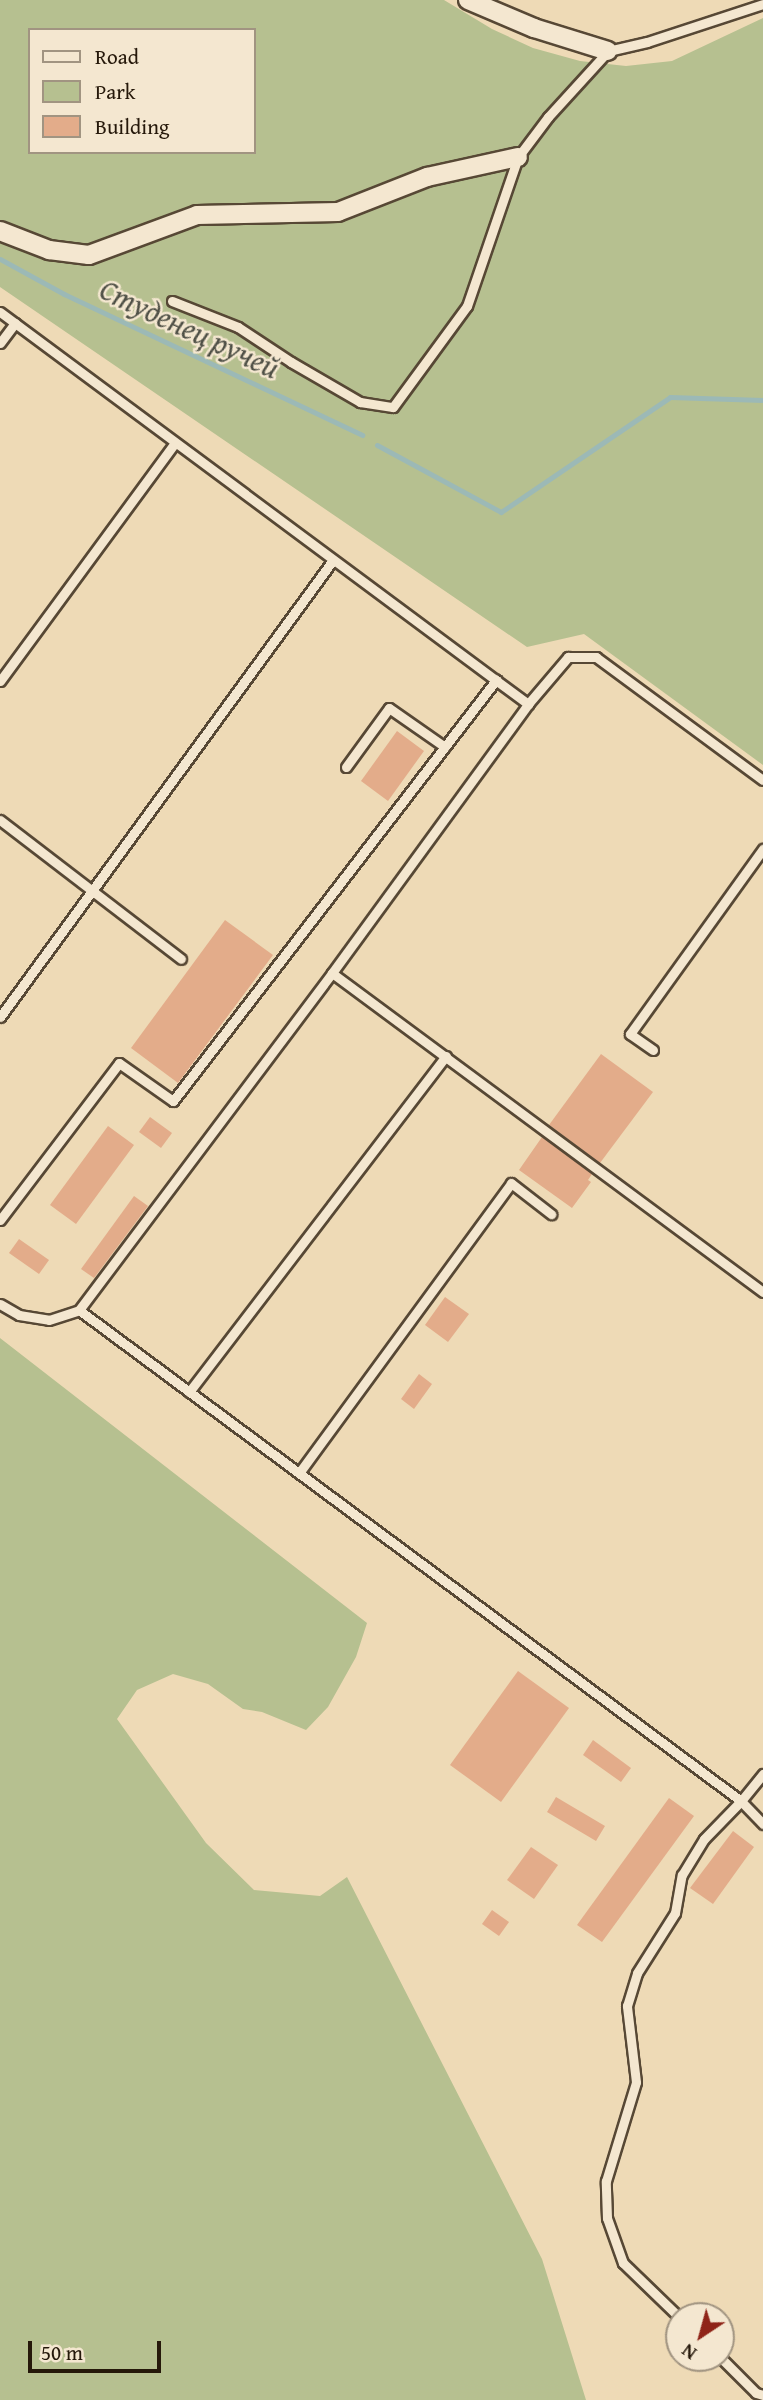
<!DOCTYPE html>
<html>
<head>
<meta charset="utf-8">
<style>
  body { margin:0 }
  #map { position:relative; width:763px; height:2400px; overflow:hidden; background:#eedab6; font-family:"Gentium Book Plus",serif }
  div>[style] { position:absolute }
  [style*='--x'] { left:calc(var(--x)*1px); top:calc(var(--y)*1px); width:calc(var(--w)*1px); rotate:calc(var(--a)*1deg) }
  .green>* { inset:0; background:#b6c090 }
  .stream>* { height:5px; margin:-2.5px; padding:0 2.5px; transform-origin:2.5px; border-radius:2.5px; background:#9cb9b6 }
  .building>* { inset:0; background:#e3ac8a }
  .roads { filter:drop-shadow(2px 0 #574835) drop-shadow(-2px 0 #574835) drop-shadow(0 2px #574835) drop-shadow(0 -2px #574835) }
  .service>* { height:9px; margin:-4.5px; padding:0 4.5px; transform-origin:4.5px; border-radius:4.5px; background:#f4e7d0 }
  .minor>* { height:18px; margin:-9px; padding:0 9px; transform-origin:9px; border-radius:9px; background:#f4e7d0 }
  span { translate:-50% -50%; white-space:nowrap; text-align:center; line-height:1.15; -webkit-text-stroke:5px #f4e7d0; paint-order:stroke }
  .water-label { font-size:30px; color:#4f5046; font-style:italic }
  .legend { position:absolute; left:28px; top:28px; width:228px; height:126px; box-sizing:border-box; background:#f4e7d0; border:2px solid #a19481; margin:0; padding:9px 12px; list-style:none; font-size:21px; color:#25180a }
  .legend li { display:flex; align-items:center; gap:14px; height:35px }
  .legend b { width:35px; border:2px solid #a19481 }
  .north { position:absolute; left:665px; top:2302px; width:70px; height:70px; box-sizing:border-box; background:#f4e7d0; border:2px solid #a19481; border-radius:50%; rotate:216deg; font-size:19px; font-weight:700; line-height:28px; text-align:center; color:#25180a }
  .north::after { content:''; display:block; margin:auto; width:24px; height:32px; background:#8f2418; clip-path:polygon(50% 0,100% 100%,50% 72%,0 100%) }
  .scale { position:absolute; left:28px; top:2341px; width:133px; height:32px; box-sizing:border-box; border:4px solid #25180a; border-top:0; padding-left:9px; font-size:21px; line-height:24px; white-space:nowrap; color:#25180a; -webkit-text-stroke:5px #f4e7d0; paint-order:stroke }
</style>
</head>
<body>
<div id="map">
  <div class="green">
    <div style="clip-path:polygon(evenodd,0 0,444px 0,492px 29px,533px 48px,580px 61px,626px 66px,672px 61px,763px 18px,763px 765px,584px 634px,527px 647px,0 287px,0 0,30px 30px,254px 30px,254px 152px,30px 152px,30px 30px)"></div>
    <div style="clip-path:polygon(0 1338px,367px 1623px,356px 1657px,328px 1707px,306px 1730px,262px 1712px,243px 1709px,208px 1684px,173px 1674px,137px 1690px,117px 1719px,206px 1843px,254px 1890px,320px 1896px,347px 1877px,542px 2259px,586px 2400px,0 2400px)"></div>
  </div>
  <div class="stream">
    <div style="--x:0;--y:259;--w:73;--a:28.7"></div>
    <div style="--x:64;--y:294;--w:330;--a:25.3"></div>
    <div style="--x:377;--y:445;--w:141;--a:28.4"></div>
    <div style="--x:501;--y:512;--w:204;--a:-34.2"></div>
    <div style="--x:670;--y:397;--w:93;--a:1.8"></div>
  </div>
  <div class="building">
    <div style="clip-path:polygon(397px 731px,424px 751px,388px 801px,361px 781px)"></div>
    <div style="clip-path:polygon(225px 920px,273px 955px,178px 1083px,131px 1048px)"></div>
    <div style="clip-path:polygon(601px 1054px,653px 1092px,600px 1163px,549px 1125px)"></div>
    <div style="clip-path:polygon(150px 1117px,172px 1133px,161px 1148px,139px 1132px)"></div>
    <div style="clip-path:polygon(108px 1126px,134px 1145px,76px 1224px,50px 1205px)"></div>
    <div style="clip-path:polygon(542px 1137px,592px 1174px,588px 1180px,591px 1182px,572px 1208px,519px 1170px)"></div>
    <div style="clip-path:polygon(134px 1196px,148px 1206px,94px 1278px,81px 1269px)"></div>
    <div style="clip-path:polygon(19px 1239px,49px 1260px,39px 1274px,9px 1253px)"></div>
    <div style="clip-path:polygon(445px 1297px,469px 1314px,448px 1342px,425px 1325px)"></div>
    <div style="clip-path:polygon(419px 1374px,432px 1384px,414px 1409px,401px 1399px)"></div>
    <div style="clip-path:polygon(518px 1671px,569px 1708px,501px 1802px,450px 1765px)"></div>
    <div style="clip-path:polygon(593px 1740px,631px 1768px,621px 1782px,583px 1755px)"></div>
    <div style="clip-path:polygon(556px 1797px,605px 1826px,596px 1841px,547px 1812px)"></div>
    <div style="clip-path:polygon(669px 1798px,694px 1816px,602px 1942px,577px 1925px)"></div>
    <div style="clip-path:polygon(733px 1831px,754px 1847px,713px 1904px,690px 1888px)"></div>
    <div style="clip-path:polygon(531px 1847px,558px 1865px,534px 1899px,507px 1880px)"></div>
    <div style="clip-path:polygon(492px 1910px,509px 1922px,499px 1936px,482px 1924px)"></div>
  </div>
  <div class="roads">
    <div class="service">
      <div style="--x:172;--y:301;--w:71;--a:21.5"></div>
      <div style="--x:238;--y:327;--w:64;--a:33.4"></div>
      <div style="--x:291;--y:362;--w:80;--a:30.1"></div>
      <div style="--x:360;--y:402;--w:33;--a:9"></div>
      <div style="--x:393;--y:407;--w:125;--a:-53.8"></div>
      <div style="--x:467;--y:306;--w:157;--a:-71.1"></div>
      <div style="--x:518;--y:157;--w:50;--a:-53.1"></div>
      <div style="--x:548;--y:117;--w:89;--a:-47.7"></div>
      <div style="--x:608;--y:51;--w:40;--a:-13"></div>
      <div style="--x:647;--y:42;--w:122;--a:-18.1"></div>
      <div style="--x:0;--y:312;--w:658;--a:36.59"></div>
      <div style="--x:0;--y:343;--w:25;--a:-53"></div>
      <div style="--x:0;--y:681;--w:295;--a:-53.7"></div>
      <div style="--x:346;--y:767;--w:73;--a:-53.9"></div>
      <div style="--x:389;--y:708;--w:68;--a:34.9"></div>
      <div style="--x:0;--y:820;--w:228;--a:37.5"></div>
      <div style="--x:332;--y:973;--w:536;--a:36.51"></div>
      <div style="--x:0;--y:1017;--w:565;--a:-53.92"></div>
      <div style="--x:653;--y:1050;--w:28;--a:-145"></div>
      <div style="--x:630;--y:1034;--w:228;--a:-54.3"></div>
      <div style="--x:0;--y:1220;--w:197;--a:-52.8"></div>
      <div style="--x:119;--y:1063;--w:66;--a:35.1"></div>
      <div style="--x:173;--y:1101;--w:531;--a:-52.5"></div>
      <div style="--x:0;--y:1304;--w:22;--a:30"></div>
      <div style="--x:19;--y:1315;--w:30;--a:9"></div>
      <div style="--x:49;--y:1320;--w:32;--a:-18"></div>
      <div style="--x:79;--y:1310;--w:824;--a:36.56"></div>
      <div style="--x:741;--y:1801;--w:32;--a:46"></div>
      <div style="--x:79;--y:1310;--w:421;--a:-53.1"></div>
      <div style="--x:332;--y:973;--w:333;--a:-53.9"></div>
      <div style="--x:528;--y:704;--w:62;--a:-49.6"></div>
      <div style="--x:568;--y:657;--w:28;--a:0"></div>
      <div style="--x:596;--y:657;--w:207;--a:36.4"></div>
      <div style="--x:189;--y:1392;--w:423;--a:-52.6"></div>
      <div style="--x:299;--y:1473;--w:359;--a:-53.8"></div>
      <div style="--x:511;--y:1183;--w:51;--a:37.8"></div>
      <div style="--x:679;--y:2317;--w:78;--a:-136"></div>
      <div style="--x:623;--y:2263;--w:48;--a:-109.6"></div>
      <div style="--x:607;--y:2218;--w:37;--a:-92"></div>
      <div style="--x:606;--y:2181;--w:103;--a:-73.1"></div>
      <div style="--x:636;--y:2082;--w:77;--a:-96.8"></div>
      <div style="--x:627;--y:2006;--w:34;--a:-73"></div>
      <div style="--x:637;--y:1973;--w:71;--a:-57.7"></div>
      <div style="--x:675;--y:1913;--w:39;--a:-80"></div>
      <div style="--x:682;--y:1875;--w:42;--a:-58.6"></div>
      <div style="--x:704;--y:1839;--w:53;--a:-45.8"></div>
      <div style="--x:741;--y:1801;--w:35;--a:-51"></div>
      <div style="--x:721;--y:2358;--w:49;--a:45"></div>
      <div style="--x:756;--y:2393;--w:7;--a:16"></div>
    </div>
    <div class="minor">
      <div style="--x:468;--y:0;--w:72;--a:23"></div>
      <div style="--x:534;--y:28;--w:77;--a:17.3"></div>
      <div style="--x:0;--y:231;--w:53;--a:21.2"></div>
      <div style="--x:49;--y:250;--w:40;--a:7.1"></div>
      <div style="--x:89;--y:255;--w:115;--a:-20.3"></div>
      <div style="--x:197;--y:215;--w:141;--a:-1.2"></div>
      <div style="--x:338;--y:212;--w:96;--a:-21.5"></div>
      <div style="--x:427;--y:177;--w:93;--a:-12.4"></div>
    </div>
  </div>
  <div class="water-label">
    <span style="left:190px;top:328px;rotate:25deg">Студенец ручей</span>
  </div>
  <ul class="legend">
  <li><b style="height:9px;background:#f4e7d0"></b>Road</li>
  <li><b style="height:19px;background:#b6c090"></b>Park</li>
  <li><b style="height:19px;background:#e3ac8a"></b>Building</li>
  </ul>
  <div class="north">N</div>
  <div class="scale">50 m</div>
</div>
</body>
</html>
